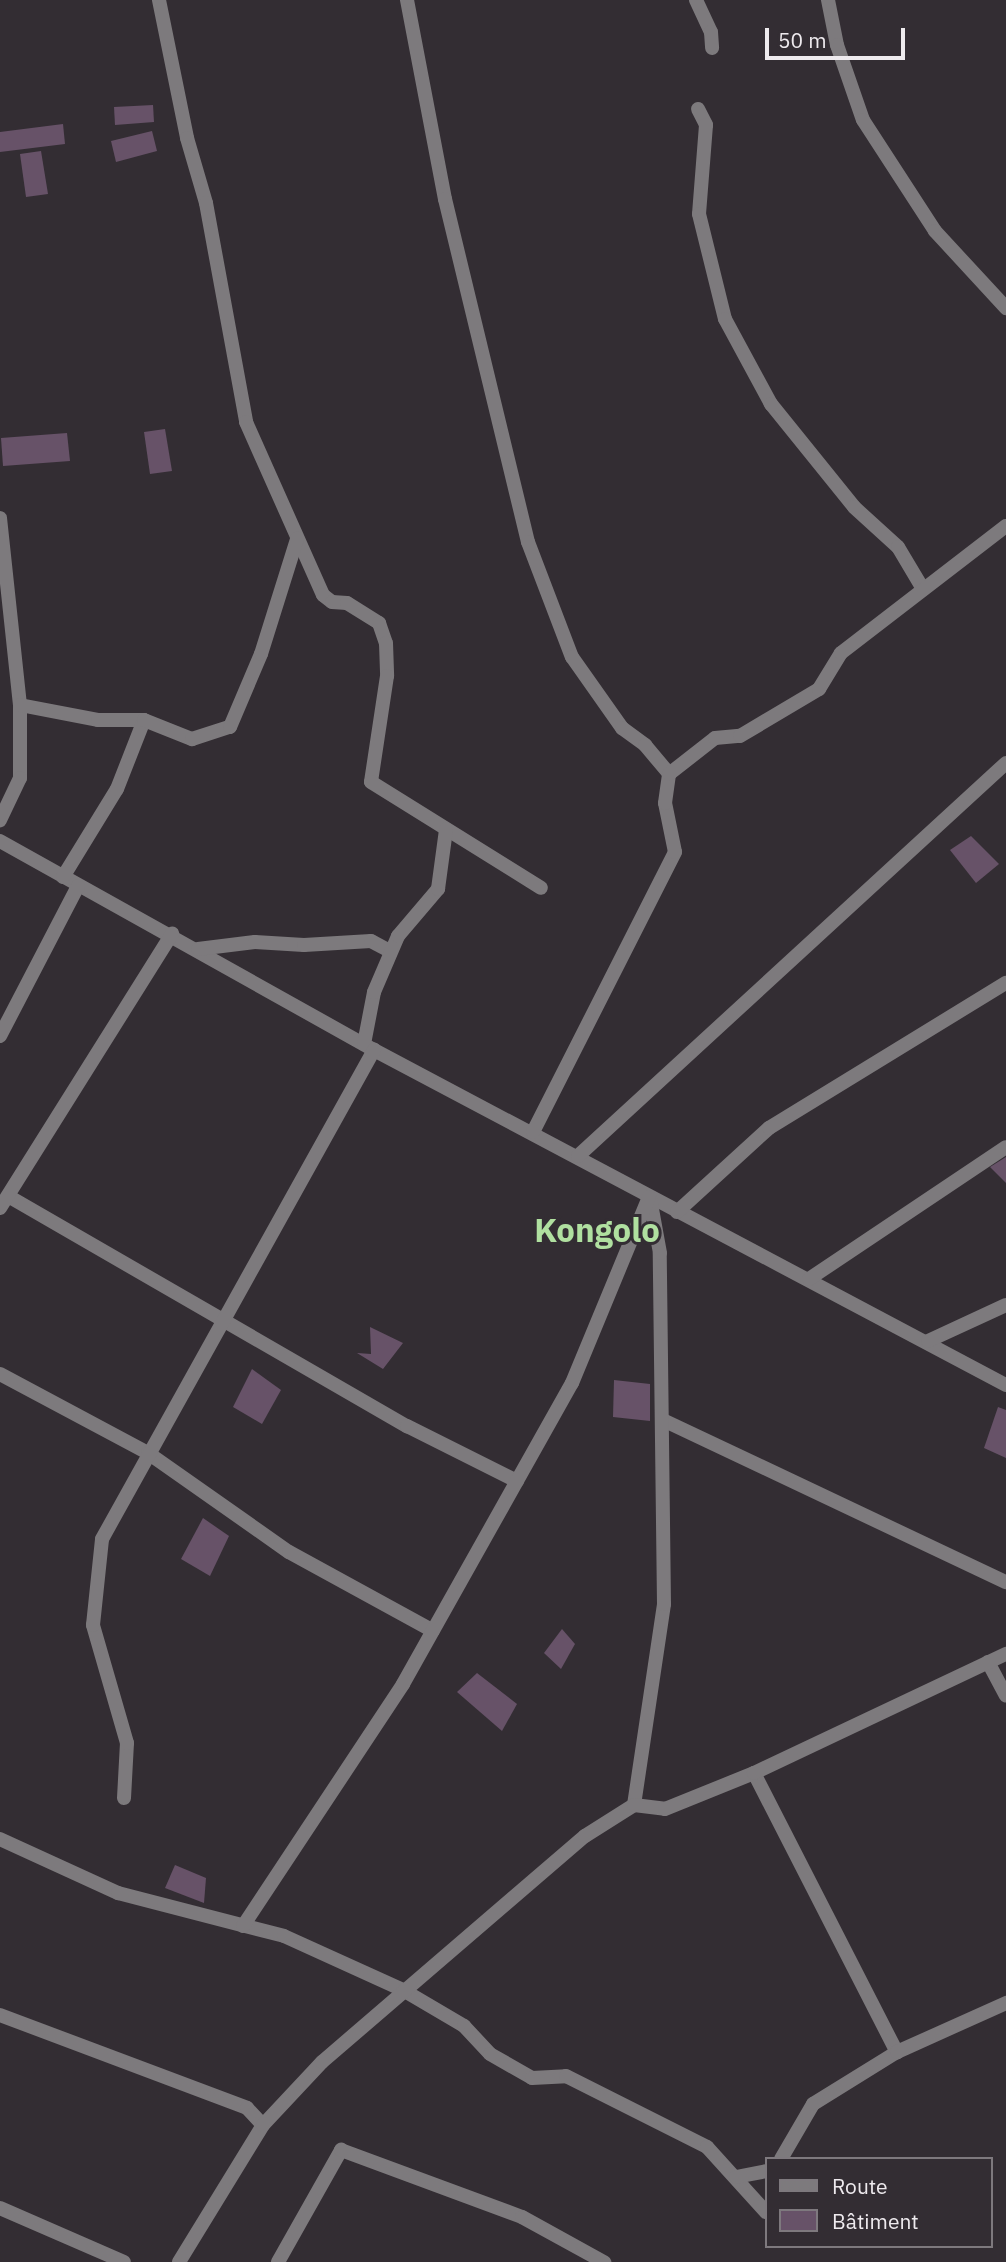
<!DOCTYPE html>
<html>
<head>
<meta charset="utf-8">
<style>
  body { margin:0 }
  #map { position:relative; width:1006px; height:2262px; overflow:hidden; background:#332d33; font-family:"IBM Plex Sans",sans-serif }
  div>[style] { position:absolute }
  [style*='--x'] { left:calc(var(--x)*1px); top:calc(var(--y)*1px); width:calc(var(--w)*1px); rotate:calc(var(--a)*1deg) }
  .building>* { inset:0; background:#675268 }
  .street>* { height:14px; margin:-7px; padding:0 7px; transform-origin:7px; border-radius:7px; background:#7d7a7d }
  span { translate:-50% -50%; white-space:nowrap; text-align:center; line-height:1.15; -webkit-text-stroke:6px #332d33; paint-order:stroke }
  .town-label { font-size:33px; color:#b0e0a0; font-weight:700 }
  .legend { position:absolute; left:765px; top:2157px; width:228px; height:91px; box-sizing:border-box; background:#332d33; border:2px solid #7e797e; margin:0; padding:9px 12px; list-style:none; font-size:21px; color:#eeeaee }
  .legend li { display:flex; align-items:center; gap:14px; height:35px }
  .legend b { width:35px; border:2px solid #7e797e }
  .scale { position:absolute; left:765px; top:28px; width:140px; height:32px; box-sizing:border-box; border:4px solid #eeeaee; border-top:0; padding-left:9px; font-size:21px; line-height:24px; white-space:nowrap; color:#eeeaee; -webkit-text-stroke:5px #332d33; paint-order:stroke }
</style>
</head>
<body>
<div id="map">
  <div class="building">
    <div style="clip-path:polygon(153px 105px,154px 122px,115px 125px,114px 107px)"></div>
    <div style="clip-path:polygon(63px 124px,65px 144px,0 152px,0 132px)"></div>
    <div style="clip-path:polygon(152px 131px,157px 151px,116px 162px,111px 141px)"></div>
    <div style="clip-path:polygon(41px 151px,48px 194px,26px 197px,20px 154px)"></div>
    <div style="clip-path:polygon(165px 429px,172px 471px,150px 474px,144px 432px)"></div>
    <div style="clip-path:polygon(67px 433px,70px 461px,3px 466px,1px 438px)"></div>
    <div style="clip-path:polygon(971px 836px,999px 864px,976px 883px,950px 850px)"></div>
    <div style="clip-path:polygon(1006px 1157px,1006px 1183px,990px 1167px)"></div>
    <div style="clip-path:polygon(370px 1327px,403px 1343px,383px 1369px,357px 1353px,371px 1354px)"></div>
    <div style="clip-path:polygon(252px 1369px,281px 1390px,262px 1424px,233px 1407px)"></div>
    <div style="clip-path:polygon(614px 1380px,650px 1384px,650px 1421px,613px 1417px)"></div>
    <div style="clip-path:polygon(998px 1407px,1006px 1410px,1006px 1458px,984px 1448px)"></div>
    <div style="clip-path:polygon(203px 1518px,229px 1536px,210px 1576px,181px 1559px)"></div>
    <div style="clip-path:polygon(562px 1629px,575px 1644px,561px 1669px,544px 1653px)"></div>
    <div style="clip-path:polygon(477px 1673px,517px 1704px,502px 1731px,457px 1692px)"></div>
    <div style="clip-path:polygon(175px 1865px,206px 1878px,204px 1903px,165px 1888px)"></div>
  </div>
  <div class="street">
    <div style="--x:159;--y:0;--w:141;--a:78.5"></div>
    <div style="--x:187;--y:138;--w:68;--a:73.7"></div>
    <div style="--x:206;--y:203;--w:223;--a:79.6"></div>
    <div style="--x:246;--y:422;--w:189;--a:66"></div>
    <div style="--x:323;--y:595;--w:11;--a:38"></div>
    <div style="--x:332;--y:602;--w:15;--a:4"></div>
    <div style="--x:347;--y:603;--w:38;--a:32"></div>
    <div style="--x:379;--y:623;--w:21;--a:71"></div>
    <div style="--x:386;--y:643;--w:33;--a:88"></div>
    <div style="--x:387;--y:676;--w:107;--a:98.6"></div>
    <div style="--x:371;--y:782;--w:200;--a:31.9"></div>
    <div style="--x:407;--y:0;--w:203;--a:79.2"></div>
    <div style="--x:445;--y:199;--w:353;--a:76.4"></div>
    <div style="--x:528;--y:542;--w:123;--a:69.1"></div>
    <div style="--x:572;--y:657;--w:87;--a:54.8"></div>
    <div style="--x:622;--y:728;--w:29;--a:36"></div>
    <div style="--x:645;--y:745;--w:38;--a:50"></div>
    <div style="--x:696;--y:0;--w:35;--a:65"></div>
    <div style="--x:711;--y:32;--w:16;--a:86"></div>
    <div style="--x:828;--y:0;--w:46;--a:78.7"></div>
    <div style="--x:837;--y:45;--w:79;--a:70.9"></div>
    <div style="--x:863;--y:120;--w:132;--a:57"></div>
    <div style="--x:935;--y:231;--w:105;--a:47.3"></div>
    <div style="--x:698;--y:109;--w:18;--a:63"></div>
    <div style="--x:706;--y:125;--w:89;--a:94.5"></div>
    <div style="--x:699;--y:214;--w:108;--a:76.1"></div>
    <div style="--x:725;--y:319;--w:97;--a:61.6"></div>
    <div style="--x:771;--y:404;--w:132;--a:51.1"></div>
    <div style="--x:854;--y:507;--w:59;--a:42.3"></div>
    <div style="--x:898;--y:547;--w:49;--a:59.2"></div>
    <div style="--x:0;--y:518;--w:188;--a:83.9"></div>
    <div style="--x:20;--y:705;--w:73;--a:90"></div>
    <div style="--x:20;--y:778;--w:47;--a:115.5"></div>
    <div style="--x:20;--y:705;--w:79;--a:10.9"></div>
    <div style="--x:98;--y:720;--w:46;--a:0"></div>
    <div style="--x:0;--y:841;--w:428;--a:29.2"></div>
    <div style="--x:374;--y:1050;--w:715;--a:27.93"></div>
    <div style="--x:63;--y:877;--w:103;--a:-58.5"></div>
    <div style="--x:117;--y:789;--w:74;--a:-68.6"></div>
    <div style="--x:144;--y:720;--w:52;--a:21.6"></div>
    <div style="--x:192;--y:739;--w:40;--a:-18"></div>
    <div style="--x:230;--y:727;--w:79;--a:-67"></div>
    <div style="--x:261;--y:654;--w:121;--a:-72.6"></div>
    <div style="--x:198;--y:949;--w:57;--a:-7"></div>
    <div style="--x:255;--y:942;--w:49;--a:3.5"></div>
    <div style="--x:304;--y:945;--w:67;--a:-3.4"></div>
    <div style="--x:371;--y:941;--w:21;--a:28"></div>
    <div style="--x:0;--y:1036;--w:169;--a:-62.5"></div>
    <div style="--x:364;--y:1044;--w:53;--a:-79.1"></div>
    <div style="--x:374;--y:992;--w:61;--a:-66.8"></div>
    <div style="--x:398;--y:936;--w:62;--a:-49.6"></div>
    <div style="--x:438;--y:889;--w:60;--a:-82.3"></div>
    <div style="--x:533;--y:1132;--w:314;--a:-63.1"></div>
    <div style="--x:675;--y:852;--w:50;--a:-101.5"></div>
    <div style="--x:665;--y:803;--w:29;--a:-82"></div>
    <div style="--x:669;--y:774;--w:58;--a:-38"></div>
    <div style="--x:715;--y:738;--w:25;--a:-5"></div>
    <div style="--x:740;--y:736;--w:92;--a:-30.7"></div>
    <div style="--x:819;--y:689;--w:42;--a:-58.6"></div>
    <div style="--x:841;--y:653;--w:208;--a:-37.6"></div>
    <div style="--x:578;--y:1156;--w:581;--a:-42.56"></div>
    <div style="--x:8;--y:1196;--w:461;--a:30"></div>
    <div style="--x:407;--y:1426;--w:123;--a:26.6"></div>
    <div style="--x:0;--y:1208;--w:324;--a:-57.9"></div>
    <div style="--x:677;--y:1212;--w:125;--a:-42.4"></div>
    <div style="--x:769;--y:1128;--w:278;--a:-31.5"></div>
    <div style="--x:809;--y:1279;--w:237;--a:-33.8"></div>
    <div style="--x:928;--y:1341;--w:86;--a:-24.8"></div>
    <div style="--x:0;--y:1374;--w:168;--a:28.1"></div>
    <div style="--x:148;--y:1453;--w:172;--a:35.1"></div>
    <div style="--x:289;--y:1552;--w:164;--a:28.7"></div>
    <div style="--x:665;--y:1421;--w:377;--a:25.3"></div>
    <div style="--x:988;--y:1662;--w:38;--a:62"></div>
    <div style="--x:754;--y:1773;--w:314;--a:62.9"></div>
    <div style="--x:124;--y:1798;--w:55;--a:-86.9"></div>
    <div style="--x:127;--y:1743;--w:123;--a:-106.1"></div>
    <div style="--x:93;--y:1625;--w:86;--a:-84"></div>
    <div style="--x:102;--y:1539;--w:560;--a:-60.92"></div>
    <div style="--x:634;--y:1805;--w:203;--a:-81.5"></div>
    <div style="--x:664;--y:1604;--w:351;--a:-90.7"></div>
    <div style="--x:660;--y:1253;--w:56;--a:-100.3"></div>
    <div style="--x:0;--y:1839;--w:130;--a:24.6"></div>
    <div style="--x:118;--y:1893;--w:171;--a:14.5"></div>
    <div style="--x:284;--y:1936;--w:131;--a:24.4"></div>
    <div style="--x:403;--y:1990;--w:71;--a:30.5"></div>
    <div style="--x:464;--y:2026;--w:38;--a:47"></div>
    <div style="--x:490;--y:2054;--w:48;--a:29.7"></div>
    <div style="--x:532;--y:2078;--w:34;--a:-3"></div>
    <div style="--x:566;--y:2076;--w:158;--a:26.7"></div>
    <div style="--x:707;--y:2147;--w:88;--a:47.8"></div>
    <div style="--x:243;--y:1926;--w:290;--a:-56.5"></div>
    <div style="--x:403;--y:1684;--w:345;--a:-60.7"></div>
    <div style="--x:572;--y:1383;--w:201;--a:-67.5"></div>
    <div style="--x:0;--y:2015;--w:264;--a:20.6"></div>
    <div style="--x:247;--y:2108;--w:23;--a:47"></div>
    <div style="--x:781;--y:2159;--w:64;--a:-59.8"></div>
    <div style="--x:813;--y:2104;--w:99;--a:-31.8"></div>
    <div style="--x:897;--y:2052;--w:120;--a:-24.2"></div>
    <div style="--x:736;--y:2177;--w:31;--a:-11"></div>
    <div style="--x:0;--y:2208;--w:135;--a:23.5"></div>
    <div style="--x:179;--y:2262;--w:161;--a:-58.5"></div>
    <div style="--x:263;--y:2125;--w:86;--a:-46.9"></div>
    <div style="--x:322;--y:2062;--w:347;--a:-40.7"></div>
    <div style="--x:585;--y:1836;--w:58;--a:-32.3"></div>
    <div style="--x:634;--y:1805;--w:31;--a:7"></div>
    <div style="--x:665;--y:1809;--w:96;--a:-22"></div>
    <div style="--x:754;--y:1773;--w:279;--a:-25.3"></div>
    <div style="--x:278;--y:2262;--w:129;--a:-60.6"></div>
    <div style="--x:341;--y:2150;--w:193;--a:20.3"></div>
    <div style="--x:522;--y:2217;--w:94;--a:28.8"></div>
  </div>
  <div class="town-label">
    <span style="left:597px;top:1230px">Kongolo</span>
  </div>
  <ul class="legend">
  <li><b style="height:9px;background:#7d7a7d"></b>Route</li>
  <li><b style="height:19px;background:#675268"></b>Bâtiment</li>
  </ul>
  <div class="scale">50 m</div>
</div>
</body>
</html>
